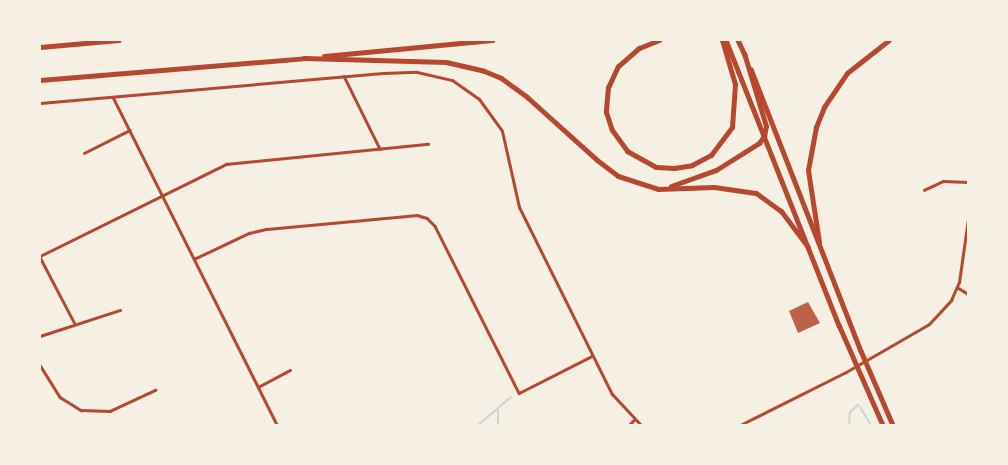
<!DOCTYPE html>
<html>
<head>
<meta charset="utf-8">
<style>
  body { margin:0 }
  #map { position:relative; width:1008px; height:465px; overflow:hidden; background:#f6efe4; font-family:"Noto Sans",sans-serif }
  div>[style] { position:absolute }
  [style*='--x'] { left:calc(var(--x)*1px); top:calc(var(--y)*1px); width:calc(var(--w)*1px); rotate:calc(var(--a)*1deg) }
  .stream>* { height:2px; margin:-1px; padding:0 1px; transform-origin:1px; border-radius:1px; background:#c9d6d2 }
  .building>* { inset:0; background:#bf614a }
  .minor>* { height:2.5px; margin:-1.25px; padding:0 1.25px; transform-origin:1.25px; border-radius:1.25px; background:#b5482f }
  .tertiary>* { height:3px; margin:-1.5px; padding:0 1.5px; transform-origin:1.5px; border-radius:1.5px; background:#b5482f }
  .trunk>* { height:4.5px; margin:-2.25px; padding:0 2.25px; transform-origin:2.25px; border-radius:2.25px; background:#b5482f }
  .motorway>* { height:5px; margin:-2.5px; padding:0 2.5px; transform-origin:2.5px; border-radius:2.5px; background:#b5482f }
  span { translate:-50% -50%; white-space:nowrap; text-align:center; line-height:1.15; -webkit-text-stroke:5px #f6efe4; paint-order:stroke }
  .frame { position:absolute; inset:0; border:41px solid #f6efe4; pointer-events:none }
</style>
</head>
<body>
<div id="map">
  <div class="stream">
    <div style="--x:860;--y:407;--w:21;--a:59"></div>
    <div style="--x:498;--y:410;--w:15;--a:90"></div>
    <div style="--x:478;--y:425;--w:43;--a:-40.3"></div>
    <div style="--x:849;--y:425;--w:13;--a:-86"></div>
    <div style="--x:850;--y:412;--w:11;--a:-41"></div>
  </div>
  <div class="building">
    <div style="clip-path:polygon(808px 302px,820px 323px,798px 333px,789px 311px)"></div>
  </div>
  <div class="minor">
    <div style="--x:344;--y:76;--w:81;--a:63.7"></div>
    <div style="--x:113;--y:97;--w:367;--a:63.4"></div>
    <div style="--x:84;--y:153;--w:51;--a:-26.6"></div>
    <div style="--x:924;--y:190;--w:21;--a:-25"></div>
    <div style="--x:943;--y:181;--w:25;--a:2"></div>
    <div style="--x:40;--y:256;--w:208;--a:-26.3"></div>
    <div style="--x:226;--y:164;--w:203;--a:-5.7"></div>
    <div style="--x:40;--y:257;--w:76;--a:62.4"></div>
    <div style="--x:194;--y:259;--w:61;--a:-25.3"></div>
    <div style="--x:249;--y:233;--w:18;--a:-13"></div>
    <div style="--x:267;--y:229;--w:151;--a:-5.3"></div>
    <div style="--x:417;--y:215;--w:10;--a:17"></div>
    <div style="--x:427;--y:218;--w:11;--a:45"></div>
    <div style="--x:435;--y:226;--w:187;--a:63.3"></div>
    <div style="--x:519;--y:393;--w:82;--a:-26.9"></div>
    <div style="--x:957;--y:287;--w:13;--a:32"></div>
    <div style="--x:40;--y:336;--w:84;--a:-18"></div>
    <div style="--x:40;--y:365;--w:38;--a:58"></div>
    <div style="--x:60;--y:397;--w:25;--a:32"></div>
    <div style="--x:81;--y:410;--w:29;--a:2"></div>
    <div style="--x:110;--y:411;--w:50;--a:-25"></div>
    <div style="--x:258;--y:387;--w:36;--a:-28"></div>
    <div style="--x:629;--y:425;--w:7;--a:-45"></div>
  </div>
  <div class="tertiary">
    <div style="--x:40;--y:103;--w:344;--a:-5"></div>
    <div style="--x:383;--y:73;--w:34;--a:-2"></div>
    <div style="--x:417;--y:72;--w:36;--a:13"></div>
    <div style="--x:452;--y:80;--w:33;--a:35"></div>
    <div style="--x:479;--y:99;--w:39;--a:54"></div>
    <div style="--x:502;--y:131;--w:78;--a:77.4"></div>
    <div style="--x:519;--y:207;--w:209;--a:63.6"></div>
    <div style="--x:612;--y:394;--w:42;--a:46.9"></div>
    <div style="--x:740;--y:425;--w:119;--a:-26.6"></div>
    <div style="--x:846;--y:372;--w:96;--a:-30"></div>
    <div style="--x:929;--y:324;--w:33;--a:-47"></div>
    <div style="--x:951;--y:300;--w:20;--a:-66"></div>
    <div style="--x:959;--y:282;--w:64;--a:-81.9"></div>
  </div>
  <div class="trunk">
    <div style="--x:726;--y:40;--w:307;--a:68.4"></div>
    <div style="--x:839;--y:325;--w:109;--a:66.3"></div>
    <div style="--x:738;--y:40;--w:17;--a:65"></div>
    <div style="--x:751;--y:69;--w:303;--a:68.7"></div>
    <div style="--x:861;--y:351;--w:81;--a:66.6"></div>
  </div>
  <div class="motorway">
    <div style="--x:659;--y:40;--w:22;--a:158"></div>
    <div style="--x:639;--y:48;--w:28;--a:139"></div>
    <div style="--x:618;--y:66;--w:23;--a:115"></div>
    <div style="--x:608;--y:87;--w:25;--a:95"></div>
    <div style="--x:606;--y:112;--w:19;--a:72"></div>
    <div style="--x:612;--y:130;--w:26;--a:54"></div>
    <div style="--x:627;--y:151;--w:33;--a:29"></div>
    <div style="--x:656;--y:167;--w:18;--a:3"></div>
    <div style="--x:674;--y:168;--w:18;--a:-9"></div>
    <div style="--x:692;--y:165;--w:21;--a:-28"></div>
    <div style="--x:711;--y:155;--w:35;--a:-53"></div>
    <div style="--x:732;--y:127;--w:43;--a:-86"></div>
    <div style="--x:735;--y:84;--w:46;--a:-106.5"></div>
    <div style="--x:40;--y:47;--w:79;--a:-5.1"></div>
    <div style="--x:324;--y:56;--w:169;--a:-5.4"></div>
    <div style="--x:304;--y:58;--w:142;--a:1.6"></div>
    <div style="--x:446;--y:62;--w:39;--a:13"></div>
    <div style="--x:484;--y:71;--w:18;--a:22"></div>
    <div style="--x:501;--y:78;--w:32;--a:36"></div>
    <div style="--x:527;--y:97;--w:94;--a:42"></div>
    <div style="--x:597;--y:160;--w:26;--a:37"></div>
    <div style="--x:618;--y:176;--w:42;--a:18"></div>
    <div style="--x:658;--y:189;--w:56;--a:-2"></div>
    <div style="--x:714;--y:187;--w:42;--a:8.1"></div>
    <div style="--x:756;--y:193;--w:31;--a:36"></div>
    <div style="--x:781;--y:211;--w:45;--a:53.1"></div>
    <div style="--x:40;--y:80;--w:267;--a:-4.7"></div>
    <div style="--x:671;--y:186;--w:48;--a:-19.6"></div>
    <div style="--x:716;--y:170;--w:51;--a:-32.1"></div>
    <div style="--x:759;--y:143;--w:9;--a:-54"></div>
    <div style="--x:764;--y:136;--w:10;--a:-79"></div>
    <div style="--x:766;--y:126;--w:76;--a:-106.8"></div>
    <div style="--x:819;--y:242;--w:73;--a:-98.7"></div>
    <div style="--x:808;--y:170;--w:44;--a:-79.5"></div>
    <div style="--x:816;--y:127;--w:22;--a:-68"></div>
    <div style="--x:824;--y:107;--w:41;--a:-55.9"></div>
    <div style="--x:847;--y:73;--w:53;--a:-38.2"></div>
  </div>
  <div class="frame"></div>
</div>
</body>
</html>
